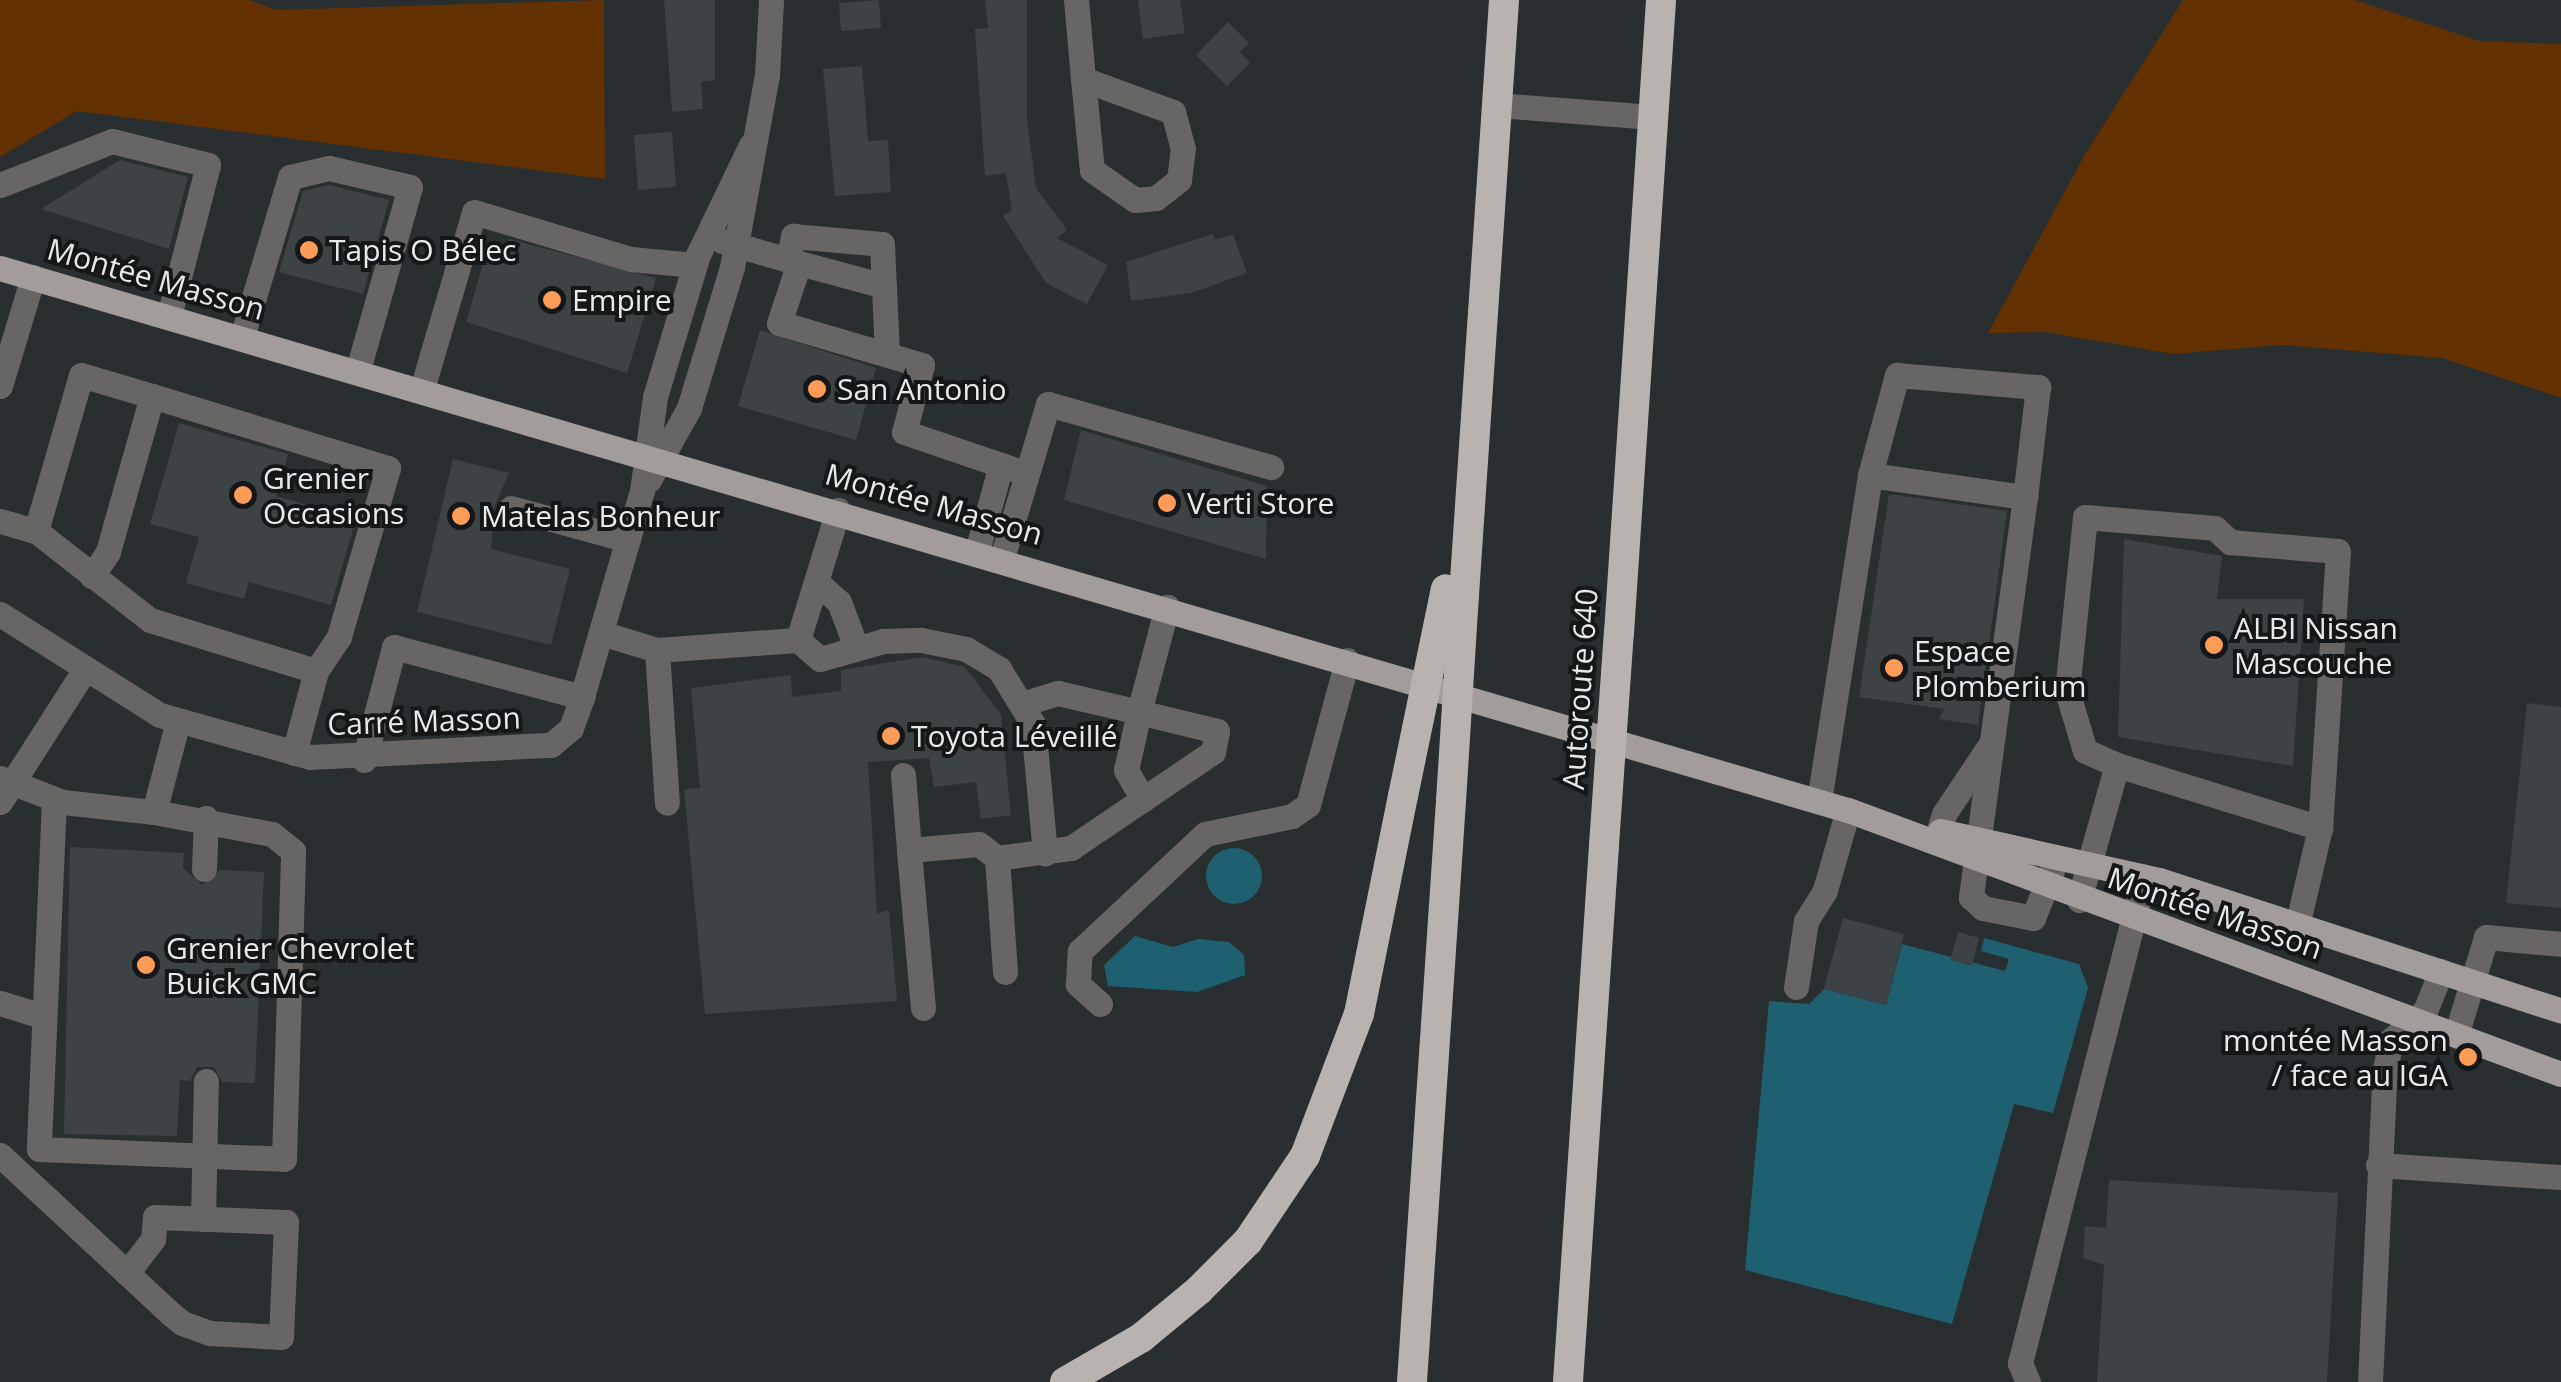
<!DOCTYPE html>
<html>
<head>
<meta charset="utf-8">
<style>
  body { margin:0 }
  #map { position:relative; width:2561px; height:1382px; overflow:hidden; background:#292e30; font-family:"Open Sans",sans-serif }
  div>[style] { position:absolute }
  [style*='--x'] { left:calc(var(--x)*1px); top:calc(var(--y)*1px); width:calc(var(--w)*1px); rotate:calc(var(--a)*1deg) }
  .green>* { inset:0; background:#643103 }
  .water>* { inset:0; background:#1f6070 }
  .round { border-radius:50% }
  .building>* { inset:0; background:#3d4345 }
  .minor>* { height:25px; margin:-12.5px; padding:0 12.5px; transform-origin:12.5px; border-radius:12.5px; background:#686664 }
  .major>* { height:25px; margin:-12.5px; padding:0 12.5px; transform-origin:12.5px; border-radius:12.5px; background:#a29d9a }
  .highway>* { height:30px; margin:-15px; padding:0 15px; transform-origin:15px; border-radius:15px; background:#b9b3b0 }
  .highway-bridge>* { height:30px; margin:-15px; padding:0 15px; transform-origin:15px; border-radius:15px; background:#b9b3b0 }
  .dots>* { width:28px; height:28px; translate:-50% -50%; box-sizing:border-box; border:5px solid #141617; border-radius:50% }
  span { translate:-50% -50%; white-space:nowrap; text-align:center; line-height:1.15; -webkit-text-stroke:8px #141617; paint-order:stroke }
  .poi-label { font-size:30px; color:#e7eaec }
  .left { translate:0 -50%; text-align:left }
  .right { translate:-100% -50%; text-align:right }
  .street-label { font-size:30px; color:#e7eaec }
</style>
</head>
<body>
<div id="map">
  <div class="green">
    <div style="clip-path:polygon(0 0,249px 0,276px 10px,604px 0,605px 179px,77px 111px,0 157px)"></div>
    <div style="clip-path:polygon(2183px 0,2355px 0,2479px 41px,2561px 44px,2561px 398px,2442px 358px,2282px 345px,2173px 354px,2046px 332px,1988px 333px,2084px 156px)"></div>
  </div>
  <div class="water">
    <div class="round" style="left:1206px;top:848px;width:56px;height:56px"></div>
    <div style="clip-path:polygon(1135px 936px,1173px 947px,1198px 939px,1229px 942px,1244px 955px,1245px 975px,1197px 992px,1108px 986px,1104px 965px)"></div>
    <div style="clip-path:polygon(1984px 938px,2079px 964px,2088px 988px,2053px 1113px,2014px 1104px,1952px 1324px,1745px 1270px,1769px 1001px,1809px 1004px,1824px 989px,1886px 1005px,1902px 944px,2005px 971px,2009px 959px,1981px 951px)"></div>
  </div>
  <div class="building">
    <div style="clip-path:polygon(664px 0,715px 0,715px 80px,701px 82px,703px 109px,672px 112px)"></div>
    <div style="clip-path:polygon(879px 0,881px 28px,841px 31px,839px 3px)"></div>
    <div style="clip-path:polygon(985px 0,1027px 0,1027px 121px,1036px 188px,1067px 230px,1057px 238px,1108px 265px,1087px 304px,1046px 283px,1003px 216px,1012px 210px,1006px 173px,985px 176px,975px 29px,988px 28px)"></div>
    <div style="clip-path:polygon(1138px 0,1180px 0,1185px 33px,1143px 39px)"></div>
    <div style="clip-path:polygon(1228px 22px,1249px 43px,1240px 52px,1250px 63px,1227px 86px,1196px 55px)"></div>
    <div style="clip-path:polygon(862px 66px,868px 141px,888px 140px,891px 192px,835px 196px,823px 69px)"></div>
    <div style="clip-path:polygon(672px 132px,676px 187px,638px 190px,634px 135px)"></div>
    <div style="clip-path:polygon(120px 160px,188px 177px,169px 249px,41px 209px)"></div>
    <div style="clip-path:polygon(329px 185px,389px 200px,363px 294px,279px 272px,303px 191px)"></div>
    <div style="clip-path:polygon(1213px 234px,1215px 240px,1233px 234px,1247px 273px,1191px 293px,1131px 301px,1126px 262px)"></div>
    <div style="clip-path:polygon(509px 239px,656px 278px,627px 373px,466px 322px,487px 250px,505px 253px)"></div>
    <div style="clip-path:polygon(760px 330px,876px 368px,856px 440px,738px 406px)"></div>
    <div style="clip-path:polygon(179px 423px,288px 454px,276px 496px,356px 519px,331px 605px,249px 582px,244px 599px,186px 583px,199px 537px,150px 524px)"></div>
    <div style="clip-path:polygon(1081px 430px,1267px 486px,1266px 559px,1064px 500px)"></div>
    <div style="clip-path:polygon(453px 459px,509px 473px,495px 505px,491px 549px,570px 569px,551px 645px,417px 612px)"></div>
    <div style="clip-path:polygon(1889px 494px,2007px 511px,1978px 725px,1939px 719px,1944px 709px,1859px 697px)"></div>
    <div style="clip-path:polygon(2124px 539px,2222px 556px,2217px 599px,2304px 599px,2293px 766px,2118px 737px)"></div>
    <div style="clip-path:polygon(923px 657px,965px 667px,1001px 715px,1011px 815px,981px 819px,976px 782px,934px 787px,929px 758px,868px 762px,877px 914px,889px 910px,897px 1001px,705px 1014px,684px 789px,700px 788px,691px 688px,791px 675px,792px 697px,841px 691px,841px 670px)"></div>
    <div style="clip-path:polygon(2527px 703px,2561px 707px,2561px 908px,2506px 903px)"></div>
    <div style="clip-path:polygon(70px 847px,184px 853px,183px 868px,202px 885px,220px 870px,264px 872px,255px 1083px,222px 1082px,214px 1067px,197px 1067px,190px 1081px,180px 1080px,177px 1136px,64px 1134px)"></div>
    <div style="clip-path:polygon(1843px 918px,1904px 934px,1886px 1005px,1824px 989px)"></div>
    <div style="clip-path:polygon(1958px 932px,1979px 938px,1972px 966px,1950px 960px)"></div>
    <div style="clip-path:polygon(2109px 1180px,2338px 1193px,2327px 1382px,2097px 1382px,2104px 1265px,2083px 1258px,2085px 1226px,2106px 1228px)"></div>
  </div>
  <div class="minor">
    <div style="--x:1076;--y:0;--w:79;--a:84.9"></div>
    <div style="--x:1083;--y:79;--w:91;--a:84.4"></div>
    <div style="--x:1092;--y:170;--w:52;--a:34.9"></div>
    <div style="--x:1135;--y:200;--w:21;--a:-5"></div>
    <div style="--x:1156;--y:198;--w:29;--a:-38"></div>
    <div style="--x:1179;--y:180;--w:31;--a:-83"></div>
    <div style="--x:1183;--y:149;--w:38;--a:-105"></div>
    <div style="--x:1173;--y:112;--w:96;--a:-159.9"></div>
    <div style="--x:1497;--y:105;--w:156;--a:4.4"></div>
    <div style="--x:0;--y:185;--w:120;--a:-21.4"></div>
    <div style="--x:112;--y:141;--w:99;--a:14"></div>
    <div style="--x:208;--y:165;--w:156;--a:104.5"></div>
    <div style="--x:722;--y:241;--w:80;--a:15.9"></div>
    <div style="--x:799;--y:263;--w:63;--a:108.4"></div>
    <div style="--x:779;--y:323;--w:149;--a:16.4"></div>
    <div style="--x:922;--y:365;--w:69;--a:105"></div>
    <div style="--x:904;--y:432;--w:102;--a:18.8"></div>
    <div style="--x:788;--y:260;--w:25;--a:-78"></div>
    <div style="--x:793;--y:236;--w:89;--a:5.1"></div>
    <div style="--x:882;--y:244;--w:111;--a:87.4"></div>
    <div style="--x:799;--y:263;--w:88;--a:15.1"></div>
    <div style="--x:242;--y:337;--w:167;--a:-73.3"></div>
    <div style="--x:290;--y:177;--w:40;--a:-13"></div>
    <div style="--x:329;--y:168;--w:83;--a:13.2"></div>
    <div style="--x:410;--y:187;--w:190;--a:105.9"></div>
    <div style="--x:0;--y:386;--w:114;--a:-73.2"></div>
    <div style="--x:422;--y:389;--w:184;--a:-73.6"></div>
    <div style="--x:474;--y:212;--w:164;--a:16.7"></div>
    <div style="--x:631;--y:259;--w:64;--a:5.4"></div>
    <div style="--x:152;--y:396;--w:247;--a:17"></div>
    <div style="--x:388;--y:468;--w:176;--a:106.2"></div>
    <div style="--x:339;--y:637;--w:41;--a:124.1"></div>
    <div style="--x:1870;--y:475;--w:104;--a:-74.9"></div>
    <div style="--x:1897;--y:375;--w:142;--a:4.9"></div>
    <div style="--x:2038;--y:387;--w:111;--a:96.7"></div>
    <div style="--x:649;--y:480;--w:82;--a:-60.9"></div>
    <div style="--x:689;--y:408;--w:147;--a:-73"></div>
    <div style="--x:732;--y:267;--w:195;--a:-79.7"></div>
    <div style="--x:767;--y:75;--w:75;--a:-86.9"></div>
    <div style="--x:511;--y:508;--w:121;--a:15.3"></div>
    <div style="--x:0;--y:521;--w:37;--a:16"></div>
    <div style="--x:36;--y:531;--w:162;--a:-73.9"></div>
    <div style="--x:81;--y:375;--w:74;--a:16.5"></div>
    <div style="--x:152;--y:396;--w:162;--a:105.8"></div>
    <div style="--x:108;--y:552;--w:29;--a:124"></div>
    <div style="--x:36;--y:531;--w:145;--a:38"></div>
    <div style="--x:150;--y:620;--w:174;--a:17.1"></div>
    <div style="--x:316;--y:671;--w:85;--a:105"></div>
    <div style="--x:977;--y:551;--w:89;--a:-74.4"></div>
    <div style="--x:1001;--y:465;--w:13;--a:18"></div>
    <div style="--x:1002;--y:558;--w:161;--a:-73.4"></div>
    <div style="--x:1048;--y:404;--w:232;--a:15.8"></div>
    <div style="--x:820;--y:585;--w:25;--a:42"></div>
    <div style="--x:839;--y:602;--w:48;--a:69.3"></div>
    <div style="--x:0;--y:614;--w:189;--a:32.3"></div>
    <div style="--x:160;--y:715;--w:156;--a:15.6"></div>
    <div style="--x:310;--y:757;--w:241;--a:-2.9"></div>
    <div style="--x:551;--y:745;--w:26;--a:-40"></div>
    <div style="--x:571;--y:728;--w:33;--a:-70"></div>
    <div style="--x:582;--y:697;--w:215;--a:-73.8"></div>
    <div style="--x:642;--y:491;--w:95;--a:-82.1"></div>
    <div style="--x:655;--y:397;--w:148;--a:-73.2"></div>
    <div style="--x:698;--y:255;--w:122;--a:-64.3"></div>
    <div style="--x:601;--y:633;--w:59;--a:16.9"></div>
    <div style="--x:657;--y:650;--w:153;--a:86.3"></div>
    <div style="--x:798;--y:640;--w:29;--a:41"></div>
    <div style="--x:820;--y:659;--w:66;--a:-15.9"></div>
    <div style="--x:883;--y:641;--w:38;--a:-2"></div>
    <div style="--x:921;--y:640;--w:46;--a:11.3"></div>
    <div style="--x:966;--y:649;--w:39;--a:31"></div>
    <div style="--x:999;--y:669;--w:65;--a:58.3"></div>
    <div style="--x:1033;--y:724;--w:130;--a:84.7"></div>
    <div style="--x:657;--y:650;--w:141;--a:-4.1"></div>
    <div style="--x:798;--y:640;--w:136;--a:-72.9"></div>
    <div style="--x:1025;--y:703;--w:34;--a:-17"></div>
    <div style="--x:1058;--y:693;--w:83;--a:13.2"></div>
    <div style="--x:1139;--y:712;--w:109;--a:-75.1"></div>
    <div style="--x:364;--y:760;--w:117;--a:-75.1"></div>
    <div style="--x:394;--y:647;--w:195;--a:14.9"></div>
    <div style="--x:2117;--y:765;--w:35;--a:-156"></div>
    <div style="--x:2085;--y:751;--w:63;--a:-106.7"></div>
    <div style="--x:2067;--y:691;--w:175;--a:-84.1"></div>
    <div style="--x:2085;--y:517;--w:130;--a:4.8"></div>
    <div style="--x:2215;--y:528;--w:21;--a:43"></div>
    <div style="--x:2230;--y:542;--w:108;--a:4.8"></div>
    <div style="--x:2338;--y:551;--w:278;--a:93.7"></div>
    <div style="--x:903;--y:775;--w:75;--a:85.4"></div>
    <div style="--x:0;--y:778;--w:67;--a:20.9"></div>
    <div style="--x:63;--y:802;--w:92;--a:6.3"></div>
    <div style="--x:154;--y:812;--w:94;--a:-75.2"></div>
    <div style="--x:54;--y:800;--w:349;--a:92.5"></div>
    <div style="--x:39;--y:1149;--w:245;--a:2.3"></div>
    <div style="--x:284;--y:1159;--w:308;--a:-88.3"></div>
    <div style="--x:293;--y:851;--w:27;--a:-141"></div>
    <div style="--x:272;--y:834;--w:120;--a:-169.4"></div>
    <div style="--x:1819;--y:801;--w:330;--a:-81.1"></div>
    <div style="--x:1870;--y:475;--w:157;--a:8.1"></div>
    <div style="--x:2025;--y:497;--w:404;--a:97.7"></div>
    <div style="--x:1971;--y:897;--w:16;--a:43"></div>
    <div style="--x:1983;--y:908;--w:51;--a:11.3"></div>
    <div style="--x:2033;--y:918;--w:59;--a:-68.2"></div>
    <div style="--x:0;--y:802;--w:158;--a:-57.4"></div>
    <div style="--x:1935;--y:842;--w:29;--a:-72"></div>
    <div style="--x:1944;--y:814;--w:83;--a:-56.3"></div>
    <div style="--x:204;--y:869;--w:51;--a:-87.8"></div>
    <div style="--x:2079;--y:900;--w:140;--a:-74.3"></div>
    <div style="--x:2117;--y:765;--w:213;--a:17.2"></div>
    <div style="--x:2320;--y:828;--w:97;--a:103.2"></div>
    <div style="--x:1005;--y:972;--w:114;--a:-94"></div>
    <div style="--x:997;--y:858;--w:75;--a:-7.7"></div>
    <div style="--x:1071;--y:848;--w:171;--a:-34.1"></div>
    <div style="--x:1213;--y:752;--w:21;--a:-79"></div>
    <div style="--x:1217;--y:731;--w:80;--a:-166.3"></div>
    <div style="--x:1139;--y:712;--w:59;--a:102.6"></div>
    <div style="--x:1126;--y:770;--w:34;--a:60"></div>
    <div style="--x:1796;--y:987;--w:67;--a:-81.4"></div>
    <div style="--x:1806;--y:921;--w:36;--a:-58"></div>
    <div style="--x:1825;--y:890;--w:83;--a:-74"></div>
    <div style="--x:0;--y:1003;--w:44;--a:17.2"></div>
    <div style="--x:1100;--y:1004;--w:30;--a:-138"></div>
    <div style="--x:1078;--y:984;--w:33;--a:-87"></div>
    <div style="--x:1080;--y:951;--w:171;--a:-43.1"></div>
    <div style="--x:1205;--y:834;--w:89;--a:-11.7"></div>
    <div style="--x:1292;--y:816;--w:19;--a:-35"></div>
    <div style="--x:1308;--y:805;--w:150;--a:-74.9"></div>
    <div style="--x:923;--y:1008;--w:159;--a:-95.1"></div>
    <div style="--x:909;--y:850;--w:70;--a:-4.9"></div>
    <div style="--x:979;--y:844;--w:23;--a:38"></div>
    <div style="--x:2457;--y:1032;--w:99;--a:-73"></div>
    <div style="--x:2486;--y:937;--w:75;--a:5.3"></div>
    <div style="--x:0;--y:1155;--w:173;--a:42.9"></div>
    <div style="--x:127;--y:1273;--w:60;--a:43"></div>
    <div style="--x:171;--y:1314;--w:14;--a:39"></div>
    <div style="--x:182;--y:1323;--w:30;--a:20"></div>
    <div style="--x:210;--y:1333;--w:71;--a:3.2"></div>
    <div style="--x:281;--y:1337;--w:115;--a:-87.5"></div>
    <div style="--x:286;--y:1222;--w:131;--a:-177.8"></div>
    <div style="--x:155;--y:1217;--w:22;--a:95"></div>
    <div style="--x:153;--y:1239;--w:43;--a:127.4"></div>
    <div style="--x:2378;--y:1165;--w:183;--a:3.8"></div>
    <div style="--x:203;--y:1219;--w:138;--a:-88.8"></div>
    <div style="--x:2028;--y:1382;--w:21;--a:-113"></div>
    <div style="--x:2020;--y:1363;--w:502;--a:-75.69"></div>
    <div style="--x:2370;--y:1382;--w:313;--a:-87.3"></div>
    <div style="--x:2385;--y:1069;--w:30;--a:-78"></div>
    <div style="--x:2391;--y:1040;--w:45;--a:-40.5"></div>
    <div style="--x:2425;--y:1011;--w:43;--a:-68.2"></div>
  </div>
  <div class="major">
    <div style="--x:0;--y:268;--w:1926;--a:16.35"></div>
    <div style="--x:1848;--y:810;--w:760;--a:20.32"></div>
    <div style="--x:1940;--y:831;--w:224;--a:12.6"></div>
    <div style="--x:2159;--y:880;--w:423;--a:18"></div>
  </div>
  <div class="highway">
    <div style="--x:1464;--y:595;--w:596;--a:-86.15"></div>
    <div style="--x:1619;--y:633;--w:634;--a:-86.2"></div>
    <div style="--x:1065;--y:1382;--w:88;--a:-30.1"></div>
    <div style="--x:1141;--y:1338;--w:75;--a:-39.6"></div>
    <div style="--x:1199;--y:1290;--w:69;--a:-45"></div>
    <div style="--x:1248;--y:1241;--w:102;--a:-56.2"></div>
    <div style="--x:1305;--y:1156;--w:152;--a:-69.2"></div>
    <div style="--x:1359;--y:1014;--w:222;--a:-78.6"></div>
    <div style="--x:1412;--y:1382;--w:582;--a:-86.16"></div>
    <div style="--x:1568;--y:1382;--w:538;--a:-86.16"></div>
  </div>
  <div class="highway-bridge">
    <div style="--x:1403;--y:796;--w:211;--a:-78.3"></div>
    <div style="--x:1451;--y:801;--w:206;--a:-86.4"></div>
    <div style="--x:1604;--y:845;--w:213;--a:-86"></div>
  </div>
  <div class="dots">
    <div style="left:309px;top:250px;background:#fd9c56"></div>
    <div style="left:552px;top:300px;background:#fd9c56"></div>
    <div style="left:817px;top:389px;background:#fd9c56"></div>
    <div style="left:243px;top:495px;background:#fd9c56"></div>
    <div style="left:1167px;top:503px;background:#fd9c56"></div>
    <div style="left:461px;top:516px;background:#fd9c56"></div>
    <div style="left:2214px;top:645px;background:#fd9c56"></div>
    <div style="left:1894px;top:668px;background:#fd9c56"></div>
    <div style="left:891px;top:736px;background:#fd9c56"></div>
    <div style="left:146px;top:965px;background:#fd9c56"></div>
    <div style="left:2468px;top:1057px;background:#fd9c56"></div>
  </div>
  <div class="poi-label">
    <span class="left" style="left:329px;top:250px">Tapis O Bélec</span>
    <span class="left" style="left:572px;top:300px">Empire</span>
    <span class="left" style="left:837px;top:389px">San Antonio</span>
    <span class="left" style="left:263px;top:495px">Grenier<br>Occasions</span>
    <span class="left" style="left:1187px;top:503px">Verti Store</span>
    <span class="left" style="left:481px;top:516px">Matelas Bonheur</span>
    <span class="left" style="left:2234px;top:645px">ALBI Nissan<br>Mascouche</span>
    <span class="left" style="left:1914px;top:668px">Espace<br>Plomberium</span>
    <span class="left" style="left:911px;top:736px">Toyota Léveillé</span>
    <span class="left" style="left:166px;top:965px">Grenier Chevrolet<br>Buick GMC</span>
    <span class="right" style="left:2448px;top:1057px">montée Masson<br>/ face au IGA</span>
  </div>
  <div class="street-label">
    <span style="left:156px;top:279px;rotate:16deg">Montée Masson</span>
    <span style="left:934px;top:504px;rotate:16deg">Montée Masson</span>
    <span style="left:1580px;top:689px;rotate:-86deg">Autoroute 640</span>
    <span style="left:424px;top:721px;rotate:-2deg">Carré Masson</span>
    <span style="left:2215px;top:913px;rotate:19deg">Montée Masson</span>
  </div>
</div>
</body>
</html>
